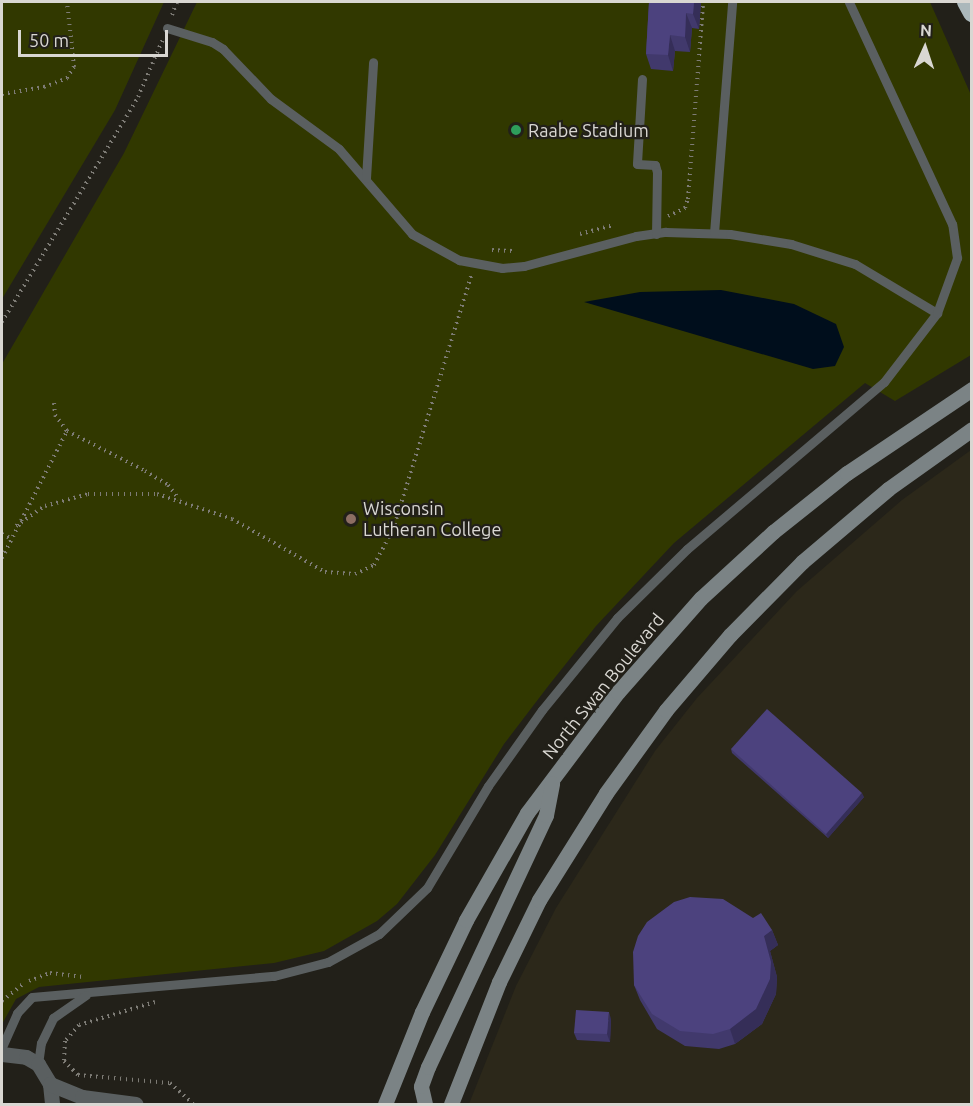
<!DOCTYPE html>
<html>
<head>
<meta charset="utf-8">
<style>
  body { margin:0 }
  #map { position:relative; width:973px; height:1106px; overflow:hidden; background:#222019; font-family:Ubuntu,sans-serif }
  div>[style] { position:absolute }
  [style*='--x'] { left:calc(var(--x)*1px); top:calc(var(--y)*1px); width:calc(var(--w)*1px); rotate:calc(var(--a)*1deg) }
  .built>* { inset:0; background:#2c281a }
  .green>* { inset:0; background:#313800 }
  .water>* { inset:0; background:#000e1c }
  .path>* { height:4px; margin-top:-2px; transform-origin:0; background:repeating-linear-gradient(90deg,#7e7c76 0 1.5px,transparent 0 6px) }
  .lane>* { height:9px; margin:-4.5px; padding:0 4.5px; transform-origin:4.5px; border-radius:4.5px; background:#5a5f60 }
  .street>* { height:15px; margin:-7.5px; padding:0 7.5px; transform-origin:7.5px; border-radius:7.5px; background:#5a5f60 }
  .secondary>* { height:15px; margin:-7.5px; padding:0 7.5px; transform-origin:7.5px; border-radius:7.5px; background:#7b8385 }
  .highway>* { height:18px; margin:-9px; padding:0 9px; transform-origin:9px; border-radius:9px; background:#abb8bb }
  .wall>* { inset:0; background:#41396c }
  .shaded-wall>* { inset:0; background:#352e58 }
  .building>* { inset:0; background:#4c427e }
  .dots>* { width:16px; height:16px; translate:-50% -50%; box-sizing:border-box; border:3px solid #222019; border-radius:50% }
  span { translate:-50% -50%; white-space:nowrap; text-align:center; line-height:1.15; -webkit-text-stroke:4.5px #222019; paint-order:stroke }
  .poi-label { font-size:18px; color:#d9d7d2 }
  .left { translate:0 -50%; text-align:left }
  .street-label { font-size:18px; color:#d9d7d2 }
  .frame { position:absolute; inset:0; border:3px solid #d9d7d2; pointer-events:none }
  .north { position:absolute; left:895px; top:18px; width:60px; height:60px; -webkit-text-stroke:4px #222019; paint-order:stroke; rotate:3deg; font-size:16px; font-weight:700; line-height:24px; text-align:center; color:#d9d7d2 }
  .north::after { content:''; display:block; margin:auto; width:21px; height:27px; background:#d9d7d2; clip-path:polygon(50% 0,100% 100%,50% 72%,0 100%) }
  .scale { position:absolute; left:18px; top:30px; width:150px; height:27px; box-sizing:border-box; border:3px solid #d9d7d2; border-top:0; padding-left:8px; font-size:18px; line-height:21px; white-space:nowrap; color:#d9d7d2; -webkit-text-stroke:4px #222019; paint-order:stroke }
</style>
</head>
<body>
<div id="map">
  <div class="built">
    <div style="clip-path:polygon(971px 450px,971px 1104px,469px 1104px,516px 986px,556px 908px,655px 751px,697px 698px,797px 591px,902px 500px)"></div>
  </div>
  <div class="green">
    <div style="clip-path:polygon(2px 2px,164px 2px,115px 110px,2px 299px)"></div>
    <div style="clip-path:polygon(197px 2px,930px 2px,971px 95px,971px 355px,895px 401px,865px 383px,674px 543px,596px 626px,549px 685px,504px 744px,435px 855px,397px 904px,377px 921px,324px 951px,274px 963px,39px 987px,16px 999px,2px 1024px,2px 364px,124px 153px)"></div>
  </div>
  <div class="water">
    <div style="clip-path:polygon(721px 290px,794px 304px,836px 324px,844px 347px,835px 366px,813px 369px,584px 302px,640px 292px)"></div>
  </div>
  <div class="path">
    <div style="--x:172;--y:15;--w:14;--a:-69"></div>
    <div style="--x:2;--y:94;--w:43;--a:-9.5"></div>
    <div style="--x:44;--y:87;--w:25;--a:-21"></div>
    <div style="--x:67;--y:78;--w:13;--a:-58"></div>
    <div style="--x:74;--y:67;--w:65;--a:-96.1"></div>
    <div style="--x:668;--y:216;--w:19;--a:-25"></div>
    <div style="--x:685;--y:208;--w:9;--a:-72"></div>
    <div style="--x:688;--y:199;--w:198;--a:-85.6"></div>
    <div style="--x:580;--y:234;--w:34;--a:-15"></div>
    <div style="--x:492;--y:250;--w:20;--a:3"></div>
    <div style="--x:2;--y:322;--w:263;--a:-58.8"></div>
    <div style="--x:138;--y:97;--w:63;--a:-66.7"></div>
    <div style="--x:54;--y:403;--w:12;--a:85"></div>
    <div style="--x:55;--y:415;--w:20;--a:53"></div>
    <div style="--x:67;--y:431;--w:88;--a:27.1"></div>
    <div style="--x:145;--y:471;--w:27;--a:31"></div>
    <div style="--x:168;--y:485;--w:18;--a:52"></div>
    <div style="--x:16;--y:526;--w:35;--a:-35"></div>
    <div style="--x:45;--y:506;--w:45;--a:-15.6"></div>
    <div style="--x:88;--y:494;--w:69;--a:0"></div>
    <div style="--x:157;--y:494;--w:79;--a:18.4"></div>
    <div style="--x:232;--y:519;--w:107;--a:29.7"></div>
    <div style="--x:325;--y:572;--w:30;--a:4"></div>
    <div style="--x:355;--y:574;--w:21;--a:-25"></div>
    <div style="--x:374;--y:565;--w:40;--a:-62"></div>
    <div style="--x:393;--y:530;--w:266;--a:-72.9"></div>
    <div style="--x:2;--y:534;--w:9;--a:27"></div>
    <div style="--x:2;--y:558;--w:143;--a:-62.9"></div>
    <div style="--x:29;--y:981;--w:22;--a:-21"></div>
    <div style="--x:50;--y:973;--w:35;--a:7"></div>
    <div style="--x:2;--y:1001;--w:26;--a:-39"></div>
    <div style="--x:155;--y:1002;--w:79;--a:163.2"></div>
    <div style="--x:79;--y:1025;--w:21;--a:131"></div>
    <div style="--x:65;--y:1041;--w:20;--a:93"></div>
    <div style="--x:64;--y:1061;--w:20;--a:45"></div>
    <div style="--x:78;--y:1075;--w:92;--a:5"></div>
    <div style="--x:170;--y:1083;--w:31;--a:42"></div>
  </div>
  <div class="lane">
    <div style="--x:167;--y:28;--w:47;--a:17.3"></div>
    <div style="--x:212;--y:42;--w:13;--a:32"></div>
    <div style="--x:223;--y:49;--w:69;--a:46.2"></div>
    <div style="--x:271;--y:99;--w:84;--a:36.3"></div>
    <div style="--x:339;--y:149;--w:112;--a:49.3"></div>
    <div style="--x:412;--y:234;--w:54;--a:29"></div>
    <div style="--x:459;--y:260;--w:44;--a:10.5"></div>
    <div style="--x:502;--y:268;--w:22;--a:-5"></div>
    <div style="--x:524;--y:266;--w:116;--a:-15"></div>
    <div style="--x:636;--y:236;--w:30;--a:-8"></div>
    <div style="--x:666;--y:232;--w:64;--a:1.8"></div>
    <div style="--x:730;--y:234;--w:62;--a:9.3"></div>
    <div style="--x:791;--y:244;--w:67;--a:17.4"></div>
    <div style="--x:855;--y:264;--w:96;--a:30.9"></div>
    <div style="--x:642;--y:79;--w:85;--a:93.4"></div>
    <div style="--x:637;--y:164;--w:18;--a:3"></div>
    <div style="--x:655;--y:165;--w:7;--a:74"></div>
    <div style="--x:657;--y:172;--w:62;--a:90.9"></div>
    <div style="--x:366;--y:178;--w:116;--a:-86.5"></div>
    <div style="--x:714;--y:233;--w:232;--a:-85.5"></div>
    <div style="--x:2;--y:1047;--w:37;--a:-66"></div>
    <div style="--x:17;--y:1013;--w:22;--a:-47"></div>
    <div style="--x:32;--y:997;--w:243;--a:-5"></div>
    <div style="--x:274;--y:976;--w:56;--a:-14.5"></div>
    <div style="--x:328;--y:962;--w:58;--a:-28.8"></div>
    <div style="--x:379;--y:934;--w:66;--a:-43.8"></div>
    <div style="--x:427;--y:888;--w:119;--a:-59.1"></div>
    <div style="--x:488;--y:786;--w:93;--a:-54.6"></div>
    <div style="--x:542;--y:710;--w:119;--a:-50.8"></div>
    <div style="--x:617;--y:618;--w:98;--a:-44.6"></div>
    <div style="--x:687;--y:549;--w:258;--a:-40.3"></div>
    <div style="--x:884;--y:382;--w:87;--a:-52.5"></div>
    <div style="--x:937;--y:313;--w:59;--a:-70"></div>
    <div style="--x:957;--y:258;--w:34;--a:-98"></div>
    <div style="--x:952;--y:224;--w:245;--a:-114.9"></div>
    <div style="--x:38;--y:1064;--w:21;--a:-82"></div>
    <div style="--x:41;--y:1043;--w:28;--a:-64"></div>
    <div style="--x:53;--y:1018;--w:40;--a:-34.9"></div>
  </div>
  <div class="street">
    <div style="--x:2;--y:1054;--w:24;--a:7"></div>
    <div style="--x:26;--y:1057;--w:14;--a:30"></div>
    <div style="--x:38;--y:1064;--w:23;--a:59"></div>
    <div style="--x:50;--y:1084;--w:20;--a:84"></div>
    <div style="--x:50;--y:1084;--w:35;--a:22"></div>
    <div style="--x:82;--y:1097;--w:54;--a:7.4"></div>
  </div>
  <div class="secondary">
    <div style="--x:385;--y:1104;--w:99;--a:-68.1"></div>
    <div style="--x:422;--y:1012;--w:102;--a:-64.4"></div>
    <div style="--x:466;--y:920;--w:123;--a:-60.3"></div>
    <div style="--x:527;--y:813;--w:151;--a:-53.1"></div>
    <div style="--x:618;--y:692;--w:125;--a:-48.6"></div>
    <div style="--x:701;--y:598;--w:98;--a:-42.5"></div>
    <div style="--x:773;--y:532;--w:95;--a:-38.6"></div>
    <div style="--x:847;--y:473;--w:151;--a:-33.9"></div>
    <div style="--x:425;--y:1104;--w:18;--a:-103"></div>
    <div style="--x:421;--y:1086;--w:20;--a:-70"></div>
    <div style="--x:428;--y:1067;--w:278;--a:-64.9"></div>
    <div style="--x:546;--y:815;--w:32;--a:-79"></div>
    <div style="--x:451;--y:1104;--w:131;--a:-68.5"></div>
    <div style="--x:499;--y:982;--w:91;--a:-64"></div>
    <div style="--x:539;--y:900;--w:126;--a:-57.9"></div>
    <div style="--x:606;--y:793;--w:102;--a:-54.1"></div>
    <div style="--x:666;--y:710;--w:99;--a:-49.5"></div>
    <div style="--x:730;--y:635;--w:103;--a:-45.4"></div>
    <div style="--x:802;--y:562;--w:113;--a:-40.3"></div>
    <div style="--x:888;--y:489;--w:103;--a:-35.5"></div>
  </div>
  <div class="highway">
    <div style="--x:966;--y:2;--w:13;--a:61"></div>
  </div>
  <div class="wall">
    <div style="clip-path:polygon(649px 2px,701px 2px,699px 29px,692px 28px,690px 52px,675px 51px,673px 71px,651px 69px,646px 54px)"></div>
    <div style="clip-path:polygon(731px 749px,864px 797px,828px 838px,732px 753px)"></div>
    <div style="clip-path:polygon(753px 918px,772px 930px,778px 945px,770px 951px,777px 977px,776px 994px,762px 1024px,735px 1044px,719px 1049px,685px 1046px,657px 1029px,640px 1000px,634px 985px)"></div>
    <div style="clip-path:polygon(611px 1019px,610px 1042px,577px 1040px,574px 1033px)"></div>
  </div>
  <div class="shaded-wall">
    <div style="clip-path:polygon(694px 2px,701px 2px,699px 29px,693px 14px)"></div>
    <div style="clip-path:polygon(686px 13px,692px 28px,690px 52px,685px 37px)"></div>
    <div style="clip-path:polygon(670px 35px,675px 51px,673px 71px,668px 55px)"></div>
    <div style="clip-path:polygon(862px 793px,864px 797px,828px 838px,826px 834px)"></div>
    <div style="clip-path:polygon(772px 930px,778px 945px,770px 951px,777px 977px,776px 994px,762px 1024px,735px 1044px,730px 1029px,764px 936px)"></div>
    <div style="clip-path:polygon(609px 1012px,611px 1019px,610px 1042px,607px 1034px)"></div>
  </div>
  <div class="building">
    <div style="clip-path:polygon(649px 2px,694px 2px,693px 14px,686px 13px,685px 37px,670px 35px,668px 55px,646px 54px)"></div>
    <div style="clip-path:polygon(767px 709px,862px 793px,826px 834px,731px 749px)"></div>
    <div style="clip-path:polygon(690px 897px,723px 899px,753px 918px,761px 913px,772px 930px,764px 936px,771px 962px,770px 979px,756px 1009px,730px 1029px,713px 1034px,680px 1031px,652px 1014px,634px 985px,633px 952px,638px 936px,647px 922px,674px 902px)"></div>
    <div style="clip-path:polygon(576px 1010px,609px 1012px,607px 1034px,574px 1033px)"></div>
  </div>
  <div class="dots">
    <div style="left:516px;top:130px;background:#2e9e5b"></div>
    <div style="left:351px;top:519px;background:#8d6e63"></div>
  </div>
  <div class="poi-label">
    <span class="left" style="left:528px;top:130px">Raabe Stadium</span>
    <span class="left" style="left:363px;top:519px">Wisconsin<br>Lutheran College</span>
  </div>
  <div class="street-label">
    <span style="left:603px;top:686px;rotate:-51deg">North Swan Boulevard</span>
  </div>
  <div class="frame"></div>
  <div class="north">N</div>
  <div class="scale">50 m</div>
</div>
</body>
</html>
